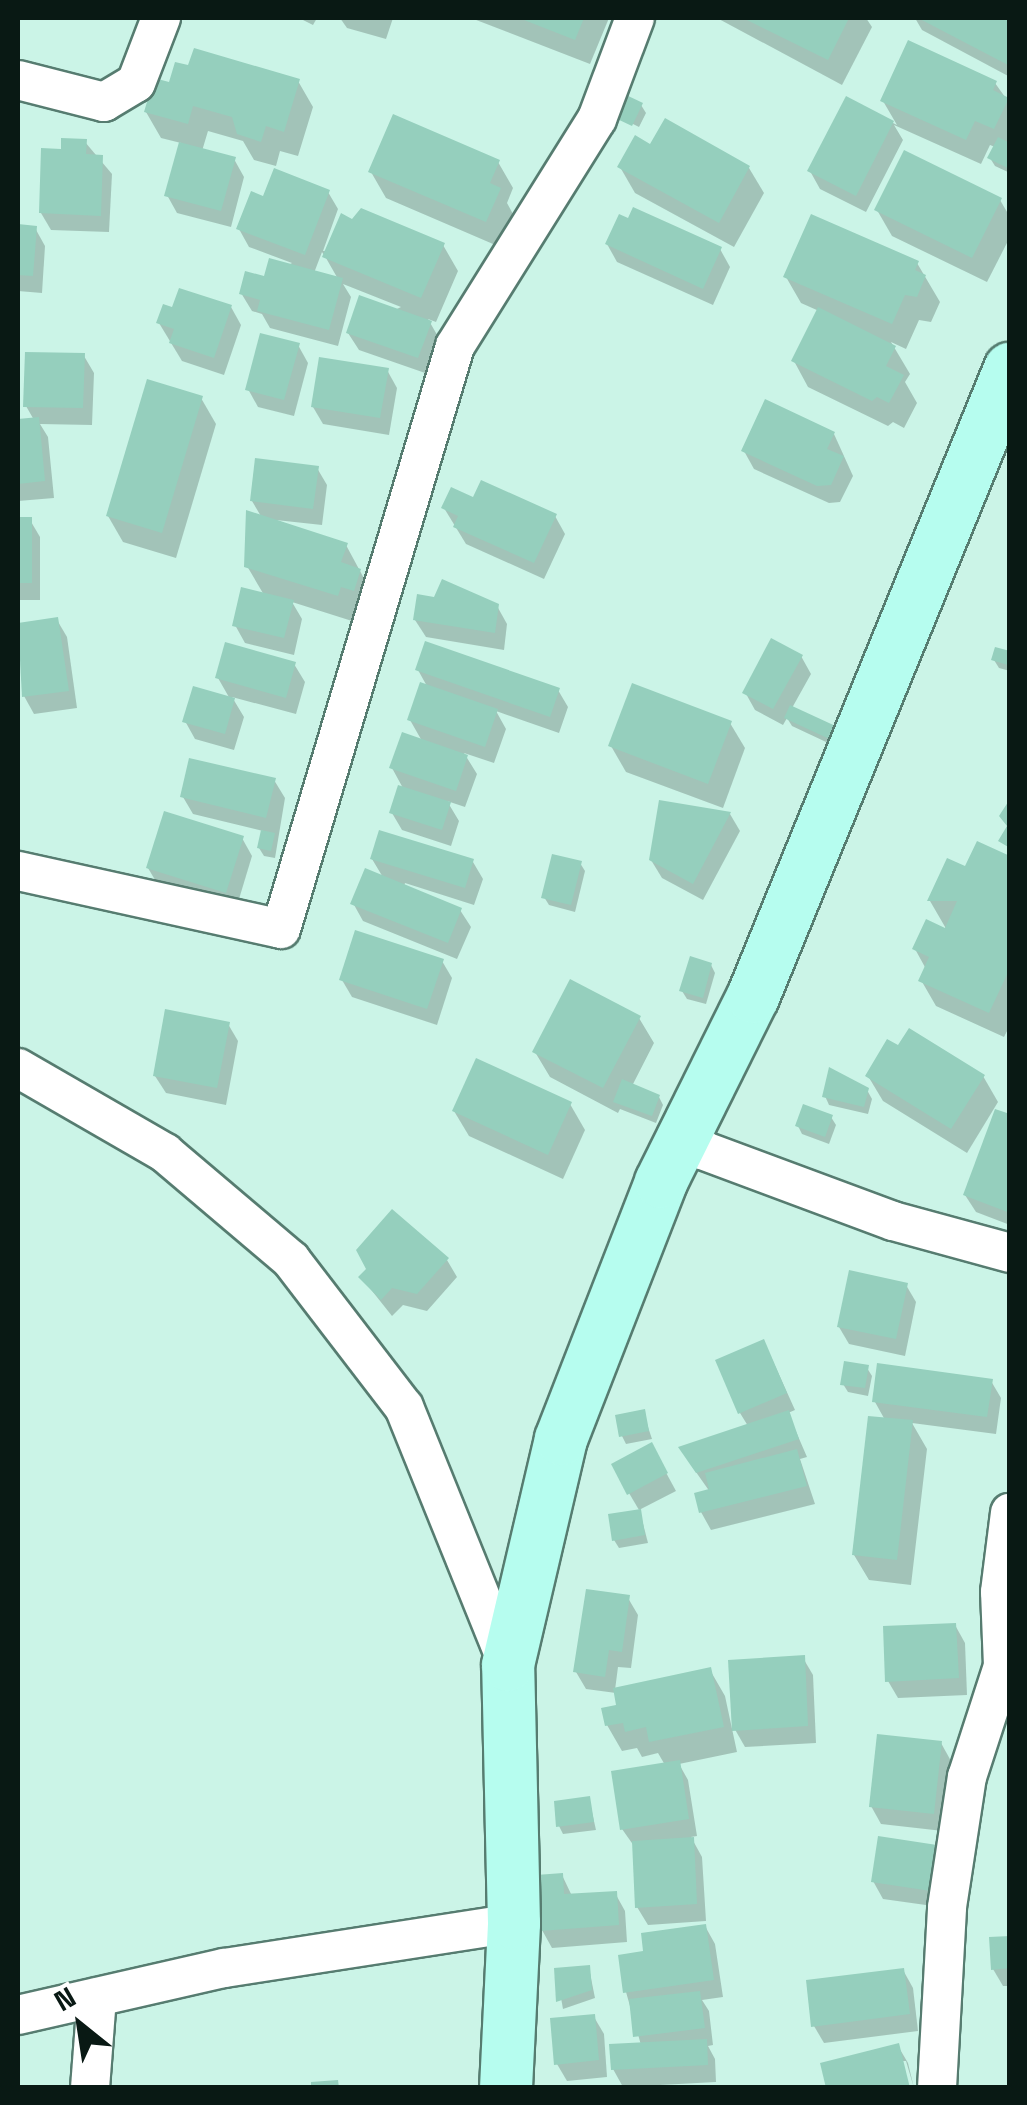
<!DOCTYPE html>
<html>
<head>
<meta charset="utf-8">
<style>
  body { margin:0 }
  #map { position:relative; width:1027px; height:2105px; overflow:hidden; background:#cbf4e7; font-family:"Space Grotesk",sans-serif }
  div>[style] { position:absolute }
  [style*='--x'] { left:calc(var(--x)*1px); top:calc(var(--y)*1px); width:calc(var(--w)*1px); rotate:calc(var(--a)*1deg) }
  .shadow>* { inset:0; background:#0003 }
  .building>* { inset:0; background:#95cfbd }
  .roads { filter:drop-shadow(2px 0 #567c70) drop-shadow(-2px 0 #567c70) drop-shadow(0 2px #567c70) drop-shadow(0 -2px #567c70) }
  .street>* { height:38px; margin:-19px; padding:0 19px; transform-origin:19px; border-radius:19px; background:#fff }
  .secondary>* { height:52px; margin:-26px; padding:0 26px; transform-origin:26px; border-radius:26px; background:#b6fdef }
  span { translate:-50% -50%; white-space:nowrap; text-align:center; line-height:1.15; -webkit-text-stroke:9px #fff; paint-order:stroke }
  .frame { position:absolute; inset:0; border:20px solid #091914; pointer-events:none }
  .north { position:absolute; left:30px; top:1975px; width:100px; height:100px; -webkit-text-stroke:8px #fff; paint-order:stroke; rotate:330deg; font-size:28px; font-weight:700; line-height:40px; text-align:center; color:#091914 }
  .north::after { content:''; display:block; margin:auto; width:35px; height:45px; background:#091914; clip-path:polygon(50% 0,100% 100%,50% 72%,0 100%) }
</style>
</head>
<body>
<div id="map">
  <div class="shadow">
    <div style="clip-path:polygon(299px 18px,317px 18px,313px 25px)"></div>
    <div style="clip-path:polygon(340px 18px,393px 18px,386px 39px,347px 28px)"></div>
    <div style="clip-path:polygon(471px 18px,609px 18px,590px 64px)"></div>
    <div style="clip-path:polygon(717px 18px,866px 18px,872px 27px,842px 85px)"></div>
    <div style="clip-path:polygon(915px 18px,1010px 18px,1010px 77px,922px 30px)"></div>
    <div style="clip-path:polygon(298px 81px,313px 107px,298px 156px,280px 151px,276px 166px,254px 160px,243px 141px,208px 131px,202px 151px,234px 159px,244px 177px,231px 227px,177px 213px,167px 195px,181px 143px,161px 138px,146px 112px,171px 85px)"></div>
    <div style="clip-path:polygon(995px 83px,1010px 104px,1010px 173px,995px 166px,990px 158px,995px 147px,990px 145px,981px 164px,894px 125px,903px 140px,866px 212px,820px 189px,810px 171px,847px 100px,897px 125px,883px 101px)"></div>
    <div style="clip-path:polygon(641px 105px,646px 113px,639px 127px,619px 117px,619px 123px,615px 117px)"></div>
    <div style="clip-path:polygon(85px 142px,112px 174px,109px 232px,51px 230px,41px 213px)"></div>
    <div style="clip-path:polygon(651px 147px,749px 168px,764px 193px,734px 247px,635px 193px,620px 167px)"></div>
    <div style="clip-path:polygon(498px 162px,513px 188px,507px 203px,514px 216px,500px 247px,386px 198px,371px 172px)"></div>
    <div style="clip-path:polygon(evenodd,328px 192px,338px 209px,323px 251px,443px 245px,458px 271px,436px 322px,428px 319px,440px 340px,428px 374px,359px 350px,348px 333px,401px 307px,343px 284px,351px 297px,338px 346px,270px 328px,262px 314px,252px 311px,241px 293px,292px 263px,249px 247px,239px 229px,265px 200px,328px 192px,322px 252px,326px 258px,338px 279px,314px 273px,322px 252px)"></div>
    <div style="clip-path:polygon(1000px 200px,1010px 217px,1010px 237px,987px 282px,892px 236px,877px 210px)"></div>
    <div style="clip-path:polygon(629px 221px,720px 249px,730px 267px,713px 305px,617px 262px,607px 244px)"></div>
    <div style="clip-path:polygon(18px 227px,35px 228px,45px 246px,42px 293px,18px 291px)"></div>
    <div style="clip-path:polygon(917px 263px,940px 302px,931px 322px,919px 320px,906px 349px,891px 342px,910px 374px,905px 382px,917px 403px,904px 428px,893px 422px,888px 426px,808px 387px,794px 361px,819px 311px,801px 303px,786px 277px)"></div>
    <div style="clip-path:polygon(231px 307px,241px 325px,224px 375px,182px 361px,159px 323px)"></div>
    <div style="clip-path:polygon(298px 345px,308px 363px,294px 416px,258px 407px,248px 389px)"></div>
    <div style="clip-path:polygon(84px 356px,94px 373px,92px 425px,40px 424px,48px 437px,54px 498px,18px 501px,18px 422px,34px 420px,26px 406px)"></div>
    <div style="clip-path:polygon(387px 370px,397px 388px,389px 435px,323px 424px,313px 407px)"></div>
    <div style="clip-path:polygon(201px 398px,216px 424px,176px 558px,123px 542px,108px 516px)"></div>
    <div style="clip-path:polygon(834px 434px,853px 476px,840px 502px,829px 503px,754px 469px,744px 451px)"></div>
    <div style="clip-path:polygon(317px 468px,327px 485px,322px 525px,276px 520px,346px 545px,374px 597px,368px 616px,355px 612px,352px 621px,292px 602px,302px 619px,294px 655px,245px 643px,235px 625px,264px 595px,247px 566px,262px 518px,252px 501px)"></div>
    <div style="clip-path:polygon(474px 501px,555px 516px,565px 534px,544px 579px,466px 544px,444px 508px)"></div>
    <div style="clip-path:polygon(18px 520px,30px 520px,40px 537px,40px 600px,18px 600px)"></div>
    <div style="clip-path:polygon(497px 606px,507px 624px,504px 650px,426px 637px,415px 620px)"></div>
    <div style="clip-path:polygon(57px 620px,67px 637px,77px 708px,34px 714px,24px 696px,18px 626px)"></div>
    <div style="clip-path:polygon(1010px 654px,1010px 671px,999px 668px,994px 660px)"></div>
    <div style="clip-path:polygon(801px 656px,811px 674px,792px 708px,841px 731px,841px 749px,792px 726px,787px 718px,783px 725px,755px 710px,745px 692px)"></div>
    <div style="clip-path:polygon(294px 664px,305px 682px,296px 714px,232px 697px,244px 717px,234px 750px,195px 739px,185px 721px,230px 699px,218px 678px)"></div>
    <div style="clip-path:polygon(418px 670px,558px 690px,568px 707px,559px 733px,496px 711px,506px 729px,494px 763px,464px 753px,477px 774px,465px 807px,447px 801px,459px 821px,451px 846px,402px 830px,392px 813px,404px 790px,392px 768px,422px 741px,410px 720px,428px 688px)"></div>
    <div style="clip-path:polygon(730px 723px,745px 748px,723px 808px,626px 772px,611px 746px)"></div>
    <div style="clip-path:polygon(274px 780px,285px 798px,275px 858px,264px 856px,259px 848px,263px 831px,193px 814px,183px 797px)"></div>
    <div style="clip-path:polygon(661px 803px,730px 814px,740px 831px,703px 900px,662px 878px,651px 860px)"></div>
    <div style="clip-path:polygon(242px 838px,252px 856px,236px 909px,158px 885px,148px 868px)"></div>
    <div style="clip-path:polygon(1010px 858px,1010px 1025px,1004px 1037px,936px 1006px,921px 980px,926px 969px,915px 949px,948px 932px,930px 901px,948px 861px,967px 869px)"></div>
    <div style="clip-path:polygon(372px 859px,473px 862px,483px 879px,474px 905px,405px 883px,404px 887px,460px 910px,471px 927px,457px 959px,363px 921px,353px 903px,384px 879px)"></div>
    <div style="clip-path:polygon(580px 863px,585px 871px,575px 912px,549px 905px,544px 897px)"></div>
    <div style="clip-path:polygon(442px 961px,452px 978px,437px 1025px,352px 997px,342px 980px)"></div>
    <div style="clip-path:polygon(711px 965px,715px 973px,706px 1004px,687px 999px,682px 991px)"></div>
    <div style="clip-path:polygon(639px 1018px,654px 1043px,632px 1086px,659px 1097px,663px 1105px,656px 1123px,620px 1109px,618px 1113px,550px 1077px,535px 1052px)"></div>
    <div style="clip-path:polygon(228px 1024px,238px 1041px,226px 1105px,166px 1093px,155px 1076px)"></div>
    <div style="clip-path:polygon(868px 1076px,983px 1076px,998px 1102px,967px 1153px,883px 1101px)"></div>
    <div style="clip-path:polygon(867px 1090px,872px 1099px,868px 1114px,829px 1105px,825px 1096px)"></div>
    <div style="clip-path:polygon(570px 1104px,585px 1130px,563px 1179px,469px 1136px,454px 1111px)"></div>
    <div style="clip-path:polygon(831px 1117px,836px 1125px,829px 1144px,802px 1134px,798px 1126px)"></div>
    <div style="clip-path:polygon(1010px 1117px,1010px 1225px,976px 1212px,965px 1195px)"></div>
    <div style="clip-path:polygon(447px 1260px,457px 1277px,427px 1311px,403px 1305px,392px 1316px,361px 1277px)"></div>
    <div style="clip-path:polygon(906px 1285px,916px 1302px,905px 1356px,849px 1344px,839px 1327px)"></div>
    <div style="clip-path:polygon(772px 1359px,795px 1410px,788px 1413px,807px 1457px,800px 1459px,815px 1504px,711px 1530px,701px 1512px,710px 1492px,691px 1465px,748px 1426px,740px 1413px)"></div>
    <div style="clip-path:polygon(867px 1368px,872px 1376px,868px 1396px,848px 1392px,843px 1384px)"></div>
    <div style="clip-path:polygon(991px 1381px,1001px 1398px,996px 1434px,912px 1423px,927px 1449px,911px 1585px,869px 1580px,854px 1555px,885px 1420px,875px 1402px)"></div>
    <div style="clip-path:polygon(643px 1412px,652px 1439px,626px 1444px,622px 1436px)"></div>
    <div style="clip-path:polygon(651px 1445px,676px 1491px,639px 1510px,629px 1493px)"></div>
    <div style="clip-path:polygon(640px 1512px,648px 1543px,619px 1548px,614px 1540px)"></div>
    <div style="clip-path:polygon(628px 1598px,638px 1615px,631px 1668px,618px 1667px,615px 1690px,710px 1670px,725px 1696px,737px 1752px,679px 1764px,688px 1780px,697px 1836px,691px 1837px,702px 1857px,706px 1921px,648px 1925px,637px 1907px,634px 1846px,622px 1829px,665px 1765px,658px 1753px,642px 1757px,637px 1748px,622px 1751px,607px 1725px,618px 1706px,616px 1693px,586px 1689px,576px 1672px)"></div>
    <div style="clip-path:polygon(955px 1625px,965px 1643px,967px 1695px,898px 1698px,888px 1681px)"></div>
    <div style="clip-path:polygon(803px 1658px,813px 1675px,816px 1743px,745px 1747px,733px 1726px)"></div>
    <div style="clip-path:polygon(941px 1743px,951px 1761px,943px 1831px,881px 1824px,871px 1806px)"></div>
    <div style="clip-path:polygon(589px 1799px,596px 1830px,563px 1834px,559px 1826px)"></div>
    <div style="clip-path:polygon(936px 1847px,946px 1864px,940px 1907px,883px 1899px,873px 1881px)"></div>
    <div style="clip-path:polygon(562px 1875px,572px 1896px,615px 1893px,625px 1911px,627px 1942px,552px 1948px,542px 1930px)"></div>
    <div style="clip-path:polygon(705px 1926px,715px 1944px,723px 1997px,702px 2000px,709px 2011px,713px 2045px,708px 2046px,715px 2059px,716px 2082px,623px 2087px,613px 2069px,641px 2045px,626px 1992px,646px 1953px)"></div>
    <div style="clip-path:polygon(1010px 1939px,1010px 1986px,1003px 1986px,993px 1969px)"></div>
    <div style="clip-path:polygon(589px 1968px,595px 1998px,563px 2009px,556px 1970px)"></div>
    <div style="clip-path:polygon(903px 1970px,913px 1988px,918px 2031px,824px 2043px,814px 2026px)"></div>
    <div style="clip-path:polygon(594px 2017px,604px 2034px,607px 2077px,567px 2081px,557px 2064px)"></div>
    <div style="clip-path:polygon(898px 2046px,908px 2063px,914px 2088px,906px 2061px,901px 2061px)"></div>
  </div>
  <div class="building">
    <div style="clip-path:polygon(519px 18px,584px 18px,575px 40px)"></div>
    <div style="clip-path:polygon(743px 18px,849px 18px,828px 60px)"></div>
    <div style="clip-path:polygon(918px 18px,1005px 18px,1010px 20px,1010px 66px)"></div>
    <div style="clip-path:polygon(908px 40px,997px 81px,993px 90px,1009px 98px,994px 129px,975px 121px,966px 140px,880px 101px)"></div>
    <div style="clip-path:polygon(194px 48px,300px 79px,284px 132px,266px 126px,261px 142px,237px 134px,232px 117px,193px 106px,188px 124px,144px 112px,154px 78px,169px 82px,175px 62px,188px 65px)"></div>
    <div style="clip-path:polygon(624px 94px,643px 103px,632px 126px,613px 117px)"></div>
    <div style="clip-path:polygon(846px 96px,894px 121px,856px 196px,807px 171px)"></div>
    <div style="clip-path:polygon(393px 114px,500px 160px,490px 183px,501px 188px,486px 222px,368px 172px)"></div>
    <div style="clip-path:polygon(665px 118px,750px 166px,719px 223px,617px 167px,635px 135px,650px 144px)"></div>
    <div style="clip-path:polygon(998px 137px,1010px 143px,1010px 169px,987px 158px)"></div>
    <div style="clip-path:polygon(61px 138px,87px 139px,86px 154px,103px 155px,101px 216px,39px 213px,41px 148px,61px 149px)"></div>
    <div style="clip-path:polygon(179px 142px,236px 157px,221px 211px,164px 196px)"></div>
    <div style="clip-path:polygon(904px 150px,1002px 198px,972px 258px,874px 210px)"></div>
    <div style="clip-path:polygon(274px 168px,330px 190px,305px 255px,236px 229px,251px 191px,263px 196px)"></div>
    <div style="clip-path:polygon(633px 207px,722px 247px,703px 289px,605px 244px,619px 214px,628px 218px)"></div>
    <div style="clip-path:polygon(361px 208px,445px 243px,421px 298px,322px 257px,341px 213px,352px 219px)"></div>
    <div style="clip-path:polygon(811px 214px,919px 261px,915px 270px,926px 275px,917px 297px,905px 295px,892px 324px,783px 277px)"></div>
    <div style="clip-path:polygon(18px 224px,37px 226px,33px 276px,18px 275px)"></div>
    <div style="clip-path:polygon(269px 258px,343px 278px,329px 330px,257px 311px,260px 300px,239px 294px,245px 271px,264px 276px)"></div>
    <div style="clip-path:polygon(179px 288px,232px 305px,214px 358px,169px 343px,174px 329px,156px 323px,163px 304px,172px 307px)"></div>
    <div style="clip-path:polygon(359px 295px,432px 321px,418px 358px,346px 333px)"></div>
    <div style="clip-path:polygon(818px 307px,896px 346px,886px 366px,904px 375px,889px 403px,877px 397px,872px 401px,791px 361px)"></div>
    <div style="clip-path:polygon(260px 333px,300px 343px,284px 400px,245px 390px)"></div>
    <div style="clip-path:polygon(25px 352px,85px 353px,83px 408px,23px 407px)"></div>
    <div style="clip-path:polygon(319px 357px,389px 368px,380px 418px,311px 407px)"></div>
    <div style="clip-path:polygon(147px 379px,203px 396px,162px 533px,106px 516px)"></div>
    <div style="clip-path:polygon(765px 399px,835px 432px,827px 449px,844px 456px,831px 485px,817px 486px,741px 451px)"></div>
    <div style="clip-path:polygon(39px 417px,45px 481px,18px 484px,18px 419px)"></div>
    <div style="clip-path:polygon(255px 458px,319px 466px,313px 509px,250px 501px)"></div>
    <div style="clip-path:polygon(481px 480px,557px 514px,534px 563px,453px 527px,458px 516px,441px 508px,451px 487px,473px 497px)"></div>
    <div style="clip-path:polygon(246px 510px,348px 543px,341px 562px,361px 569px,354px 591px,341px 587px,338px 596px,244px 567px)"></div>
    <div style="clip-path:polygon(18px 517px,32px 517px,32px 583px,18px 583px)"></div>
    <div style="clip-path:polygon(442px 579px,499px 604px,495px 633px,413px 620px,417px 594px,434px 597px)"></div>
    <div style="clip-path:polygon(241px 587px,294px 600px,284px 638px,232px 626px)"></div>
    <div style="clip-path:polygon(58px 617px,69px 691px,22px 697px,18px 623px)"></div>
    <div style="clip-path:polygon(771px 638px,803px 655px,773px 709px,742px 693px)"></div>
    <div style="clip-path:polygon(425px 641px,560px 688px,550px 717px,415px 670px)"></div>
    <div style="clip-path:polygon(225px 642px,296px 662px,286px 698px,215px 678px)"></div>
    <div style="clip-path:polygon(995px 647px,1010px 651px,1008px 665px,991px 660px)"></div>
    <div style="clip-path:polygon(420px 682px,498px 709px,485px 747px,407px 720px)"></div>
    <div style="clip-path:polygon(632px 683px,732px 721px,708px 784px,608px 746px)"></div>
    <div style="clip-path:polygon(193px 686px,235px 698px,225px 734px,182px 722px)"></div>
    <div style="clip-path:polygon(790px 705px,842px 729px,836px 742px,784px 718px)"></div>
    <div style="clip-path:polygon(402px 732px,468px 755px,456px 791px,389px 768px)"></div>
    <div style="clip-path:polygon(189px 758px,276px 778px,266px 818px,180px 797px)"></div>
    <div style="clip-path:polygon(398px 785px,451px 802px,442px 830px,389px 813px)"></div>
    <div style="clip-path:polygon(1010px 799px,1010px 848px,998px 841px,1007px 826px,999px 816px)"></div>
    <div style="clip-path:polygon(659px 800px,731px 812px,693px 884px,649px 860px)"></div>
    <div style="clip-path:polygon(164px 811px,244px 836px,226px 893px,146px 868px)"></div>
    <div style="clip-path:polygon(261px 830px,275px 833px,271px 851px,257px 848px)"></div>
    <div style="clip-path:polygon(379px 830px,474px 859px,465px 888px,370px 859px)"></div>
    <div style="clip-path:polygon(977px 841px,1010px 856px,1010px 968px,989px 1013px,918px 981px,929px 957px,912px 949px,926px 919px,945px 928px,957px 901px,927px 901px,947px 858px,965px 866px)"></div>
    <div style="clip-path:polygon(552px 854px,582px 861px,571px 905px,541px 898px)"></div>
    <div style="clip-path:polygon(365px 868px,462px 908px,448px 943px,350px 904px)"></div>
    <div style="clip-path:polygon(355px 930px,444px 959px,427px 1009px,339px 980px)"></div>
    <div style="clip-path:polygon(690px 956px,712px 963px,703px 998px,679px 991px)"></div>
    <div style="clip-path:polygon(570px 979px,641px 1016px,603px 1088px,532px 1052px)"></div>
    <div style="clip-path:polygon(165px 1009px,230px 1022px,217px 1088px,153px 1076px)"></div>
    <div style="clip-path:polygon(909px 1028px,985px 1075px,951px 1129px,865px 1076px,887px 1039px,898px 1045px)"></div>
    <div style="clip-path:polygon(476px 1058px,572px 1102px,548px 1155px,452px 1111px)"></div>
    <div style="clip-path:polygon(829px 1067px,869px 1088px,864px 1107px,822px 1097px)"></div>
    <div style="clip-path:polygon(622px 1079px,660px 1095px,652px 1116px,613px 1102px)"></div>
    <div style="clip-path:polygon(803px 1104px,833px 1115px,825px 1137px,795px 1126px)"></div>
    <div style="clip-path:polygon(995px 1109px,1010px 1114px,1010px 1213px,963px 1195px)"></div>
    <div style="clip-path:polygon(392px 1209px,449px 1258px,417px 1294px,392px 1288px,381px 1300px,358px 1277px,366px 1269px,356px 1250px)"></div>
    <div style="clip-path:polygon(849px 1270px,908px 1283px,896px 1339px,837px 1327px)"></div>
    <div style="clip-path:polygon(764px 1339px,787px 1393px,738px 1414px,715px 1360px)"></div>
    <div style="clip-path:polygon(844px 1361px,869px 1365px,865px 1388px,840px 1385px)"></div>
    <div style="clip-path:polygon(877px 1363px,993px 1379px,987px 1417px,872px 1402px)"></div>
    <div style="clip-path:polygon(645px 1409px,649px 1431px,619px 1437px,615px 1415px)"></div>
    <div style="clip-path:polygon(789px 1410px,799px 1439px,696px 1473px,678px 1447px)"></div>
    <div style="clip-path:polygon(868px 1416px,913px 1420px,897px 1560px,852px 1555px)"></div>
    <div style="clip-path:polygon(652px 1442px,668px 1473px,627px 1495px,611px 1464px)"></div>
    <div style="clip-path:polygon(797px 1449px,807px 1486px,699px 1513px,694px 1493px,709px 1489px,705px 1473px)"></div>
    <div style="clip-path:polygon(641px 1509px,645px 1535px,612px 1541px,608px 1514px)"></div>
    <div style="clip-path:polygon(586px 1589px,630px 1595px,622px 1652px,609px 1650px,605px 1677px,573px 1672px)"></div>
    <div style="clip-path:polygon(956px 1623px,959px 1678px,885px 1682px,883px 1626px)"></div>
    <div style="clip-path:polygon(805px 1655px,808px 1726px,732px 1731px,728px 1660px)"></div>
    <div style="clip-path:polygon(711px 1667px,724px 1727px,649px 1742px,646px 1727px,625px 1732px,623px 1723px,605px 1726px,601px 1708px,616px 1705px,613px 1688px)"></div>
    <div style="clip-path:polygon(877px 1734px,942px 1741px,934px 1814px,869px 1807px)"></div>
    <div style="clip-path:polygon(680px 1760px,689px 1819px,620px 1830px,611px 1771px)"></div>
    <div style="clip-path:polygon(590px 1796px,594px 1822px,556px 1827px,554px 1801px)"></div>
    <div style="clip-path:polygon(878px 1836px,937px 1845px,931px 1891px,871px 1882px)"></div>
    <div style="clip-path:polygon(694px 1837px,697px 1904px,635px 1908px,632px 1841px)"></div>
    <div style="clip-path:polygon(563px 1873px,564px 1894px,617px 1891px,619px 1925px,540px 1931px,536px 1875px)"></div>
    <div style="clip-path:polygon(706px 1924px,714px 1980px,623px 1993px,618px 1955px,643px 1951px,641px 1933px)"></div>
    <div style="clip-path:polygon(1010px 1936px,1010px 1968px,991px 1970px,989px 1937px)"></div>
    <div style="clip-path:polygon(590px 1965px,592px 1990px,556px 2002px,554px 1968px)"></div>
    <div style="clip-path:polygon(904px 1968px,910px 2014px,811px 2027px,806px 1980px)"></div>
    <div style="clip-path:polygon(700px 1991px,705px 2028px,633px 2037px,629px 1999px)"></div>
    <div style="clip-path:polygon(595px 2014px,599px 2060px,554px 2065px,550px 2018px)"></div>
    <div style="clip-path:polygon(707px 2039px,708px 2065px,611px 2070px,609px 2044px)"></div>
    <div style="clip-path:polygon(899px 2043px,910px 2088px,826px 2088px,820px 2063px)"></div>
    <div style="clip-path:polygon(338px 2080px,339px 2088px,311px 2088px,311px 2082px)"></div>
  </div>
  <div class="roads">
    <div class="street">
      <div style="--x:18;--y:80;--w:89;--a:14.3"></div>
      <div style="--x:104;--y:102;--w:37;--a:-31"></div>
      <div style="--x:136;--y:83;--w:70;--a:-69"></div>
      <div style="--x:18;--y:871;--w:269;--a:12.4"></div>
      <div style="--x:281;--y:929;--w:608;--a:-73.38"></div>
      <div style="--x:455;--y:346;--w:268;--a:-58"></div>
      <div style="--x:597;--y:119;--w:108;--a:-69.4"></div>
      <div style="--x:18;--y:1068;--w:170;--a:30"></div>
      <div style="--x:165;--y:1153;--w:165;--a:40.3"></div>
      <div style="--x:291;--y:1260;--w:185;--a:52.5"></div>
      <div style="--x:404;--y:1407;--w:278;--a:68"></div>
      <div style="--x:689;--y:1130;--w:24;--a:57"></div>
      <div style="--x:702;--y:1150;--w:204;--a:20.4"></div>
      <div style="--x:893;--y:1221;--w:121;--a:15.3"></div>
      <div style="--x:18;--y:2015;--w:211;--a:-12.9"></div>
      <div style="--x:224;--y:1968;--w:293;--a:-8.8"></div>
      <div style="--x:90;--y:2088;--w:91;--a:-85.6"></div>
      <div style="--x:937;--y:2088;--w:181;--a:-86.8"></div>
      <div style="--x:947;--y:1907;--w:132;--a:-81.3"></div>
      <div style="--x:967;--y:1777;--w:117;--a:-72"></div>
      <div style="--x:1003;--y:1666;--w:74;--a:-92.3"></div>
      <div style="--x:1000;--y:1592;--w:80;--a:-82.8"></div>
    </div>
    <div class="secondary">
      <div style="--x:506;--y:2088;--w:165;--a:-87.2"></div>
      <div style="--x:514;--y:1923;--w:258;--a:-91.3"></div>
      <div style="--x:508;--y:1665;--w:232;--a:-76.8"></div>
      <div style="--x:561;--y:1439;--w:276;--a:-68.7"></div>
      <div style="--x:661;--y:1182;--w:207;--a:-63.6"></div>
      <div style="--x:753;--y:997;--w:679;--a:-67.74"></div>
    </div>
  </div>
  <div class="frame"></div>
  <div class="north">N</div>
</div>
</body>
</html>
